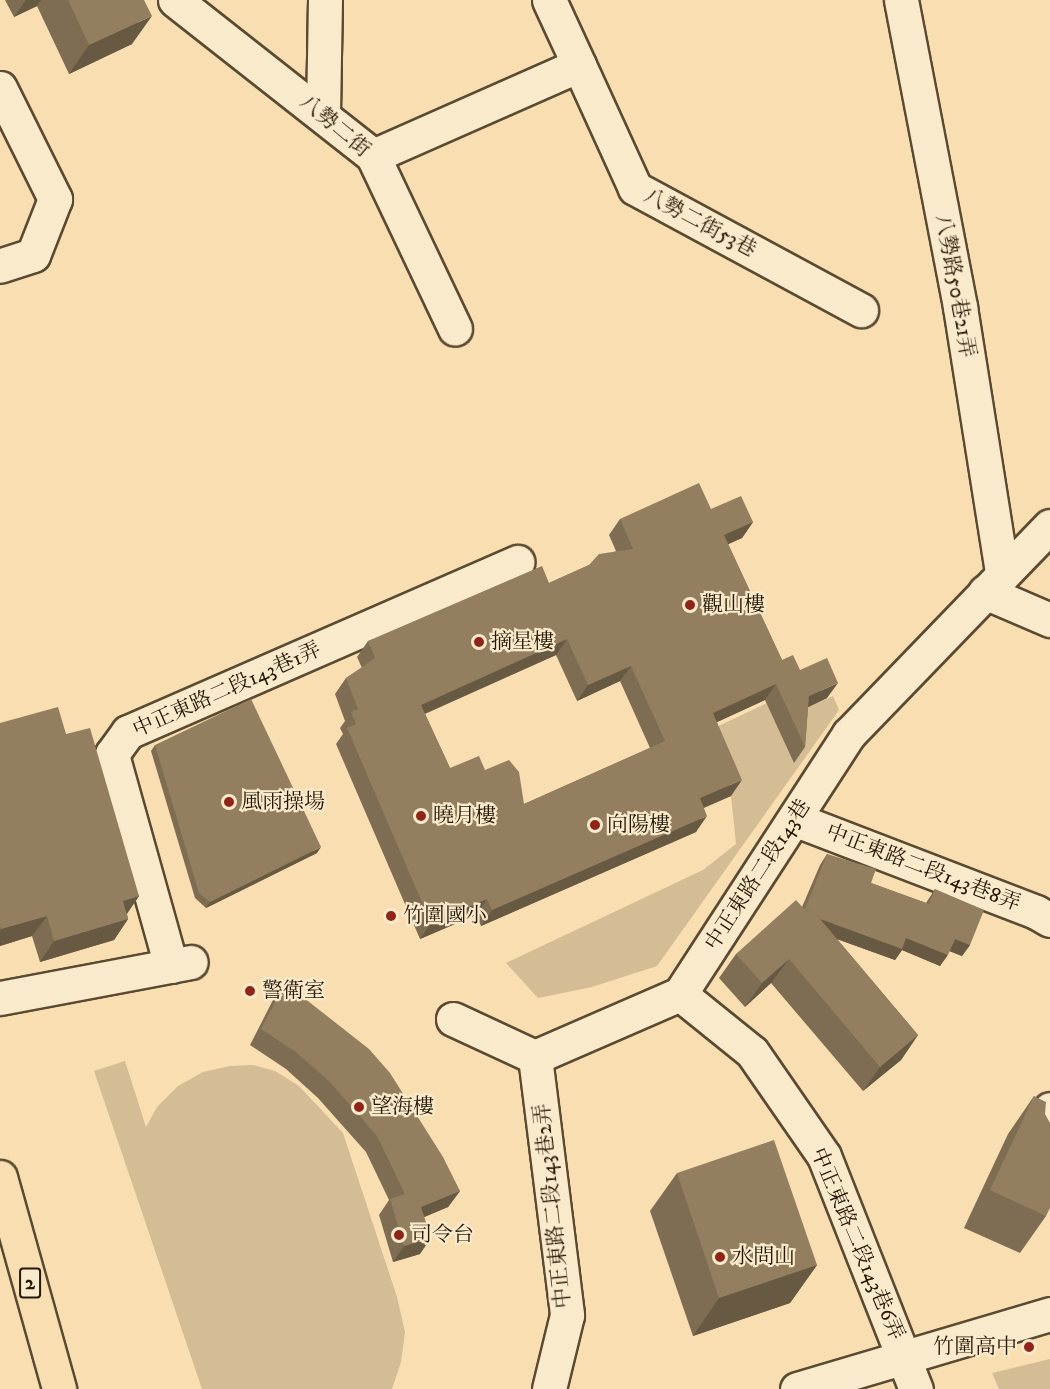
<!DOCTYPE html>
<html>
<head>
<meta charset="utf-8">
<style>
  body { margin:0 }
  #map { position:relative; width:1050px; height:1389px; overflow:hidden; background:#f8deb1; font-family:"IM FELL DW Pica","Noto Serif TC",serif }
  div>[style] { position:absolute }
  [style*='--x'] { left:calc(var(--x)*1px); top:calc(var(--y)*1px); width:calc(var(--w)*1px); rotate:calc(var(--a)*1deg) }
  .green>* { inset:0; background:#d4bc94 }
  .roads { filter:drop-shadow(2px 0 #5a4a31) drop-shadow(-2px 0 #5a4a31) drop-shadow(0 2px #5a4a31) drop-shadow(0 -2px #5a4a31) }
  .street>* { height:33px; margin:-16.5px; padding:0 16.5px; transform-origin:16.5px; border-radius:16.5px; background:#faeacc }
  .primary>* { height:33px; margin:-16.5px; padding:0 16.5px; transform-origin:16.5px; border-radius:16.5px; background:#f8deb1 }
  .wall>* { inset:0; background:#7e6d52 }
  .shaded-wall>* { inset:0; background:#675942 }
  .building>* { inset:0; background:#937f5f }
  .dots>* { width:16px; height:16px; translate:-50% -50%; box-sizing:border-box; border:3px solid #faeacc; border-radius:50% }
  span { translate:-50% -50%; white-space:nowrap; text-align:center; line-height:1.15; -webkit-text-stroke:4.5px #faeacc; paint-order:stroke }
  .shield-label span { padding:2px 4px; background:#faeacc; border:2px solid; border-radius:4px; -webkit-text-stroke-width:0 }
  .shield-label { font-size:20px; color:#251806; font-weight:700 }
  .street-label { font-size:21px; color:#251806 }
  .poi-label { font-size:21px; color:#251806 }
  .left { translate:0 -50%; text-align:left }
  .right { translate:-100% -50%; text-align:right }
</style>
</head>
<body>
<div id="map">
  <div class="green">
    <div style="clip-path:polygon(833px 696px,839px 710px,657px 966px,592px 987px,538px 998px,506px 963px,703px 870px,736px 844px,731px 796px,718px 765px,710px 730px,767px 703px,778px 725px,796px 712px)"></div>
    <div style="clip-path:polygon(125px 1061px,146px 1127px,157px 1107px,178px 1086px,203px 1072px,230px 1066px,253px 1065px,275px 1071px,299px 1086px,343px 1133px,397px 1297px,405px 1332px,401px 1362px,392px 1389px,202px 1389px,94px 1071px)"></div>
    <div style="clip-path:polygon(1050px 1359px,1050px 1389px,999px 1389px,992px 1373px)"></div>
  </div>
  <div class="roads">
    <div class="street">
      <div style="--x:175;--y:0;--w:252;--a:38.2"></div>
      <div style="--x:373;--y:156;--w:191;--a:64.6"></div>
      <div style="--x:549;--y:0;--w:72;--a:65.2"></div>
      <div style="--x:901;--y:0;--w:313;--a:79.1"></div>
      <div style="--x:960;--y:307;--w:268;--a:81"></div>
      <div style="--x:0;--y:88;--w:124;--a:63.6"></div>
      <div style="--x:55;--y:199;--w:60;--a:111.4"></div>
      <div style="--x:33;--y:255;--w:35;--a:162"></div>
      <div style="--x:323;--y:114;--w:114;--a:-89"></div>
      <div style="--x:373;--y:156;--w:225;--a:-23.8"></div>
      <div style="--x:579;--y:65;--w:135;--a:65.5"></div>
      <div style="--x:635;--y:188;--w:257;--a:28.4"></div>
      <div style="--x:985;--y:592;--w:71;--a:23.3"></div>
      <div style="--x:794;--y:819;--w:259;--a:21"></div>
      <div style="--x:1036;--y:912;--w:16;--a:30"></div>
      <div style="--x:171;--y:966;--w:220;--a:-105.6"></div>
      <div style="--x:112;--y:754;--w:27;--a:-54"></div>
      <div style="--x:128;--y:732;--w:425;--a:-23.6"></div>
      <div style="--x:680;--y:994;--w:92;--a:38.9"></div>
      <div style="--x:752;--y:1052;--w:126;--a:55.3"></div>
      <div style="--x:824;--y:1156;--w:251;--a:68.5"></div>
      <div style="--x:0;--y:998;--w:194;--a:-10.7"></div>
      <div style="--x:453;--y:1019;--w:90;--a:24.9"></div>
      <div style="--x:535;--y:1057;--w:158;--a:-23.5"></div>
      <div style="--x:680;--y:994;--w:310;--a:-57"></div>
      <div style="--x:849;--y:734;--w:289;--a:-46"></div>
      <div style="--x:535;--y:1057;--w:260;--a:82.9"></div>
      <div style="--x:567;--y:1315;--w:76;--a:103.7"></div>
      <div style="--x:1037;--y:1147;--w:40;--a:-71.1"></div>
      <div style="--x:797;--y:1389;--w:264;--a:-16.5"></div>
    </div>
    <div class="primary">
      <div style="--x:0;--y:1177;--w:220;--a:74.4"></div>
    </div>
  </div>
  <div class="wall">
    <div style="clip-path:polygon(5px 0,144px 0,132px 44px,69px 74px,37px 6px,14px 17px)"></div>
    <div style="clip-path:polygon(evenodd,711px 509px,753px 522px,742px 538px,728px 544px,782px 660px,800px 670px,827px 698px,808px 707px,805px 747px,794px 763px,765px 700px,717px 722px,731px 796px,704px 808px,696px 832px,481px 926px,476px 915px,420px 939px,336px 744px,343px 734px,340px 728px,345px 721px,335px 694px,346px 678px,362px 668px,357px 657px,368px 641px,549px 583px,589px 565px,616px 551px,609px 535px,620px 519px,711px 509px,556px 655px,577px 701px,620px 681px,650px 748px,524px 804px,485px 770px,450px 768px,425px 714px,556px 655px)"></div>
    <div style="clip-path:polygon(0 723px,66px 734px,139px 896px,127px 914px,128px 919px,114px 940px,40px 962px,32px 936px,0 946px)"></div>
    <div style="clip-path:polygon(155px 745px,317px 853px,206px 908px,195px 898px,151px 751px)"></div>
    <div style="clip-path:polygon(827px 854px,871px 883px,926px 903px,935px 889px,970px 945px,962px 956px,949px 951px,940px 966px,902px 950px,895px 960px,837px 939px,918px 1035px,901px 1060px,863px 1091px,771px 983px,745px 1007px,719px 978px,736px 954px,802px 907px,820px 865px)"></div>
    <div style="clip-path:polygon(285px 983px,460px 1191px,448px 1207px,424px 1217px,420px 1254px,393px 1262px,379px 1215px,389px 1200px,366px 1152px,318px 1098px,286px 1069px,250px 1045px,274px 998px)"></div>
    <div style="clip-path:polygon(1034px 1096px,1045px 1114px,1046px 1216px,1020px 1253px,964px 1228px,1008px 1134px)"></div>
    <div style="clip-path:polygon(677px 1173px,817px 1265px,790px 1303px,693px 1336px,650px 1211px)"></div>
  </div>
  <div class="shaded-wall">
    <div style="clip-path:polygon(26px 0,41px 0,37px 6px,14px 17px)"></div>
    <div style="clip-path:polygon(152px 16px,132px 44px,69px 74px,89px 45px)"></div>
    <div style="clip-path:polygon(753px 522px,742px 538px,713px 551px,724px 535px)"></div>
    <div style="clip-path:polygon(567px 639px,556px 655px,410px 720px,421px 705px)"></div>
    <div style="clip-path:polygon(631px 666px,620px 681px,577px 701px,588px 685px)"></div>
    <div style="clip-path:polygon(838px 683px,827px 698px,798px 712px,809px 696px)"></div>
    <div style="clip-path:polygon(776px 684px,765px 700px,702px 729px,713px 713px)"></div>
    <div style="clip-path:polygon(742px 780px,731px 796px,688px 814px,700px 798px)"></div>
    <div style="clip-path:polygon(707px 816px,696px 832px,481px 926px,492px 910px)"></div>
    <div style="clip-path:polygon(321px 847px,317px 853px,206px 908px,210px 902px)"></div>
    <div style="clip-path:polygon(139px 896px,125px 916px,123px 901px)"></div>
    <div style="clip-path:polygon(487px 899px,476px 915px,420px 939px,431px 923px)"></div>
    <div style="clip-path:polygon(806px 914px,906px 938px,948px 955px,940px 966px,902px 950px,895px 960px,798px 925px)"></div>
    <div style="clip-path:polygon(47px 916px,32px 936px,0 946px,0 931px,1px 929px)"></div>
    <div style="clip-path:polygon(128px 919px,114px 940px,40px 962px,54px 941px)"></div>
    <div style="clip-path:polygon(955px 939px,970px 945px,962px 956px,947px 950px)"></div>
    <div style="clip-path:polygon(789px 959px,771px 983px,745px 1007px,762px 983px)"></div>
    <div style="clip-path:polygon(918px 1035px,901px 1060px,863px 1091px,880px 1067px)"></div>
    <div style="clip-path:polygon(460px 1191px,448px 1207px,410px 1223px,421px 1207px)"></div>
    <div style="clip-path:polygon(431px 1238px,420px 1254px,393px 1262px,404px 1246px)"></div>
    <div style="clip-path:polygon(817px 1265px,790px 1303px,693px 1336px,719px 1298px)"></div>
  </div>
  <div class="building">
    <div style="clip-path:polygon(68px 0,144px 0,152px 16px,89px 45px)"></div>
    <div style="clip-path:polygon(evenodd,699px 483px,711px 509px,741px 496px,753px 522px,724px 535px,782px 660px,793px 655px,800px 670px,827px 658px,838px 683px,809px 696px,805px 747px,776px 684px,713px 713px,742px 780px,700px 798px,707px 816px,492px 910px,487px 899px,431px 923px,347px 728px,356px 724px,351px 712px,358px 709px,346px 678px,375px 658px,368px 641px,542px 566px,549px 583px,589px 565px,599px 554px,633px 549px,620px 519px,699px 483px,567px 639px,588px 685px,631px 666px,665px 741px,524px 804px,519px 772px,509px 760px,485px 770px,479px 756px,450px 768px,421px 705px,567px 639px)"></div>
    <div style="clip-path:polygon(251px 699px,321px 847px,210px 902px,199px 893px,155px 745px)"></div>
    <div style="clip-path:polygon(58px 707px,66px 734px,90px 728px,139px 896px,123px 901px,128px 919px,54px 941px,47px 916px,1px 929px,0 925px,0 723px)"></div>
    <div style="clip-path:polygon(827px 854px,876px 869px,871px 883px,929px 904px,935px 889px,984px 910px,970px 945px,955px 939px,948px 955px,906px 938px,902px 949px,820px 919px,810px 907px,807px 911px,805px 909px)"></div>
    <div style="clip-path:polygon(796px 900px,807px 912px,810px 907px,918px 1035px,880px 1067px,789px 959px,762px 983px,736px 954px)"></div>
    <div style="clip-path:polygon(285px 983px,369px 1049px,390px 1073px,443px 1157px,460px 1191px,421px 1207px,431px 1238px,404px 1246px,390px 1199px,405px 1194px,377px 1136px,330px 1082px,297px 1053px,261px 1029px)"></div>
    <div style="clip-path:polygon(1034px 1096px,1046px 1102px,1045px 1114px,1050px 1123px,1050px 1208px,1046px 1216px,990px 1190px)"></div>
    <div style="clip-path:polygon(774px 1140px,817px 1265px,719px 1298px,677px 1173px)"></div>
  </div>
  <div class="dots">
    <div style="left:690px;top:605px;background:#8f2418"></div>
    <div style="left:479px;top:642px;background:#8f2418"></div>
    <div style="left:229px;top:802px;background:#8f2418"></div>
    <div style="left:421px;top:816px;background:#8f2418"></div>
    <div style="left:595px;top:825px;background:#8f2418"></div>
    <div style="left:391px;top:916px;background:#8f2418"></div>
    <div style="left:250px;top:991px;background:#8f2418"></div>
    <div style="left:359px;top:1107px;background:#8f2418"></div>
    <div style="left:399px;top:1235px;background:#8f2418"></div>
    <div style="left:720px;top:1257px;background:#8f2418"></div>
    <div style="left:1029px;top:1347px;background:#8f2418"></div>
  </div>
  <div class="shield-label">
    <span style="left:30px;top:1283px">2</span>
  </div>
  <div class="street-label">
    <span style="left:335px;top:126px;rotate:40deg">八勢二街</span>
    <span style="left:700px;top:223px;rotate:28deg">八勢二街53巷</span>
    <span style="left:955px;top:286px;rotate:80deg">八勢路50巷21弄</span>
    <span style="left:227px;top:690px;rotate:-24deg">中正東路二段143巷1弄</span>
    <span style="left:923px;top:868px;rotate:21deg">中正東路二段143巷8弄</span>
    <span style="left:758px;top:875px;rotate:-57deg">中正東路二段143巷</span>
    <span style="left:553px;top:1206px;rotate:-96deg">中正東路二段143巷2弄</span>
    <span style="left:857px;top:1244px;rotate:67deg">中正東路二段143巷6弄</span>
  </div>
  <div class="poi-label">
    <span class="left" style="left:702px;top:605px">觀山樓</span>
    <span class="left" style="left:491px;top:642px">摘星樓</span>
    <span class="left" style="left:241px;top:802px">風雨操場</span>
    <span class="left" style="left:433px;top:816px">曉月樓</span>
    <span class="left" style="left:607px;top:825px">向陽樓</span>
    <span class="left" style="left:403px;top:916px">竹圍國小</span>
    <span class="left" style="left:262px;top:991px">警衛室</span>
    <span class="left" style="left:371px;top:1107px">望海樓</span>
    <span class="left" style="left:411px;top:1235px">司令台</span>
    <span class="left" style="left:732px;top:1257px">水問山</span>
    <span class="right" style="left:1017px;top:1347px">竹圍高中</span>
  </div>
</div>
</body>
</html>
